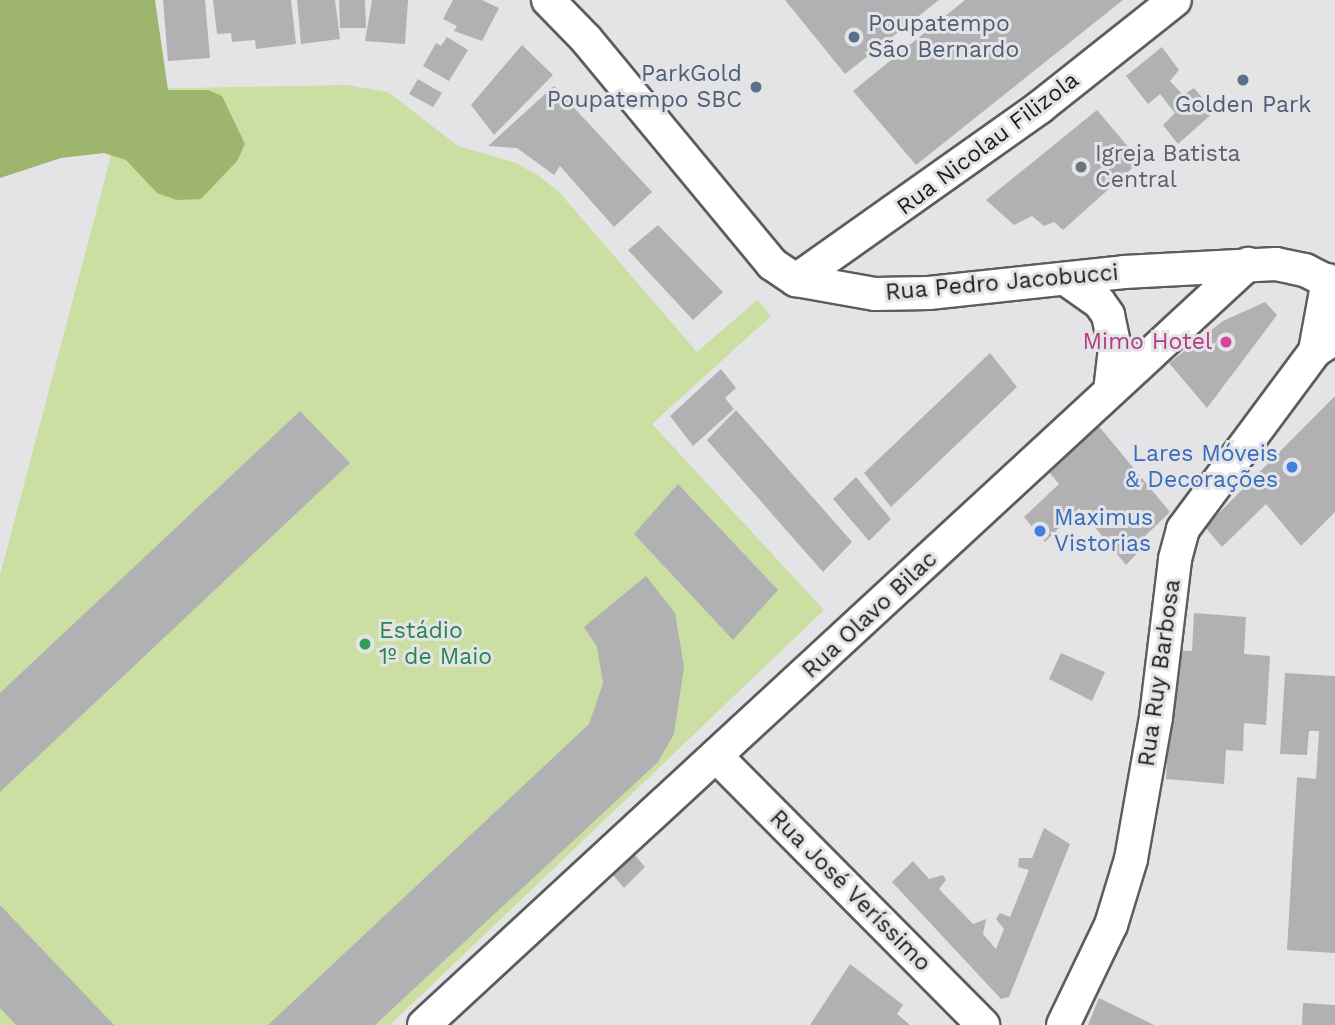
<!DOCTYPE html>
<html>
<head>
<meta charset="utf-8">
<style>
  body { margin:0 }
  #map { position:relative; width:1335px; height:1025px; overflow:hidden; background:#e4e4e7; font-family:"Work Sans",sans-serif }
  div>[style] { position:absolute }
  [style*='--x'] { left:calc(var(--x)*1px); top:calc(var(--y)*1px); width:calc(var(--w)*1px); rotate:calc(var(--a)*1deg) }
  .green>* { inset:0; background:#cadfa1 }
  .forest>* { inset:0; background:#9db56d }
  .building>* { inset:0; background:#b1b1b4 }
  .roads { filter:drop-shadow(2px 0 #5d5d5f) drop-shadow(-2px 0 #5d5d5f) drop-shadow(0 2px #5d5d5f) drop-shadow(0 -2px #5d5d5f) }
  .street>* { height:32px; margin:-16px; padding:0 16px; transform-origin:16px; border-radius:16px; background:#fff }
  .dots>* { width:19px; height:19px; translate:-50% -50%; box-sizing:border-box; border:4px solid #e4e4e7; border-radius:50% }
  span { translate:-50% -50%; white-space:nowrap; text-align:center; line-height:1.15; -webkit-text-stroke:6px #e4e4e7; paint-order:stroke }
  .service-label { font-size:23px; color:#4e5e75 }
  .left { translate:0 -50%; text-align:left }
  .right { translate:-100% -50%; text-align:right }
  .street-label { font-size:23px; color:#1b1b1c }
  .worship-label { font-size:23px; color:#5b616d }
  .hotel-label { font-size:23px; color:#b23c85 }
  .shop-label { font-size:23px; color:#366cbe }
  .leisure-label { font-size:23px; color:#27864d }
</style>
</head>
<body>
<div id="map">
  <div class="green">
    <div style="clip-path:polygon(347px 85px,388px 92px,458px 146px,516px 163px,539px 176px,559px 192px,697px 352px,757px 300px,771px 316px,652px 424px,824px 610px,390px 1025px,0 1025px,0 575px,126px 99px,131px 89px)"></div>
  </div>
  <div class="forest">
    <div style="clip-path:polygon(0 0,155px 0,168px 90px,208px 90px,222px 96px,245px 144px,237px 161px,201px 199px,177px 200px,157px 193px,126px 160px,104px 153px,61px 158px,0 178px)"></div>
  </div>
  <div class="building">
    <div style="clip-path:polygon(163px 0,205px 0,210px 58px,168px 61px)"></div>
    <div style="clip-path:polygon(213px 0,291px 0,296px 44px,256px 49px,255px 40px,232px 42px,231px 33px,217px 34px)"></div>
    <div style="clip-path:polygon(297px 0,335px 0,340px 39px,301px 44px)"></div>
    <div style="clip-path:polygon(339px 0,365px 0,366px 28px,340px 28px)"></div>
    <div style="clip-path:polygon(372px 0,408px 0,405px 44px,365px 41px)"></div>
    <div style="clip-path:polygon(453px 0,482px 0,499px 8px,482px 41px,454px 31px,457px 26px,443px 19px)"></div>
    <div style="clip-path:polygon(785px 0,939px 0,845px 74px)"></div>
    <div style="clip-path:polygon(965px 0,1123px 0,916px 165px,853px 91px)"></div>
    <div style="clip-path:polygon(447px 37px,468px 50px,449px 81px,423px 66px,436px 43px,441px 46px)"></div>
    <div style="clip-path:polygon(522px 45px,553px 75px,494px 135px,471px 105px)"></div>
    <div style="clip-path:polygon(1162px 47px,1179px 70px,1170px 81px,1183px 95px,1194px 88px,1214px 112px,1178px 144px,1163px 125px,1175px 113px,1160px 94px,1148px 104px,1126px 76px)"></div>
    <div style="clip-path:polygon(418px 79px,442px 93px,433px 107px,409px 94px)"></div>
    <div style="clip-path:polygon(554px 86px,652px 192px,614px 227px,560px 166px,554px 175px,517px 148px,488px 146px)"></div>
    <div style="clip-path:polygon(1097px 110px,1140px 161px,1063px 230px,1054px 222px,1044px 226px,1032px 216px,1014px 225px,986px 200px)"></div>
    <div style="clip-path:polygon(658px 225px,723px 292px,693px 320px,628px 250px)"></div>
    <div style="clip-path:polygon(1265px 302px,1277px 315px,1207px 408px,1169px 363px,1223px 321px)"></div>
    <div style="clip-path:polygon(990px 353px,1017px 387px,891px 507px,864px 473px)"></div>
    <div style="clip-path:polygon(721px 369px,736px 388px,725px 398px,734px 409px,693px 446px,670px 416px)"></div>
    <div style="clip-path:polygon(1335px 396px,1335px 512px,1301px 546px,1266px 504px,1222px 547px,1205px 527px)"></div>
    <div style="clip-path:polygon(736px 410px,852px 542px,823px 572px,707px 440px)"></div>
    <div style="clip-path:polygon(300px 411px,350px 463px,0 792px,0 693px)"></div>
    <div style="clip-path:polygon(1097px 424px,1170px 512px,1143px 538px,1147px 543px,1126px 565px,1079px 508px,1045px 542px,1024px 517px,1059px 484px,1049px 472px)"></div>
    <div style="clip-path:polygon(856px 477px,891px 519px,869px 541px,833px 499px)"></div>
    <div style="clip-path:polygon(678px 484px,778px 590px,733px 640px,634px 534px)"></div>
    <div style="clip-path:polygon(646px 576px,675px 613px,684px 667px,674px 734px,658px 762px,375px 1025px,268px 1025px,589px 724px,603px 683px,597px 647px,584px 627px)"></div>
    <div style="clip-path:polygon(1194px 613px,1246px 617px,1244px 654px,1270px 656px,1266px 725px,1244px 723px,1243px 751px,1226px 750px,1224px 784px,1166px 779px,1173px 650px,1192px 651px)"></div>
    <div style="clip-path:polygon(1061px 653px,1105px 672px,1092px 701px,1049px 679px)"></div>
    <div style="clip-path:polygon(1285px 673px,1335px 676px,1335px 953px,1287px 950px,1297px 777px,1316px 779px,1319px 731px,1309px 731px,1307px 755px,1280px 754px)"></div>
    <div style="clip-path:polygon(1044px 828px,1070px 844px,1009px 997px,1001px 999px,892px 882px,913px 861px,929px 879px,943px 875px,946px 880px,939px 889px,973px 924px,986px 919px,983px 934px,996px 949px,1004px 929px,996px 919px,1000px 913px,1010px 917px,1029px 870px,1018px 867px,1019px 858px,1032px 858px)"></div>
    <div style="clip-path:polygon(634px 854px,645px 867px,624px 888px,613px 875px)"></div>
    <div style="clip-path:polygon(0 905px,114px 1025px,16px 1025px,0 1008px)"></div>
    <div style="clip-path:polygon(850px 964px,903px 1005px,897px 1014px,910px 1025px,810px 1025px)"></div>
    <div style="clip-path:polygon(1099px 998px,1154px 1025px,1088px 1025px)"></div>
    <div style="clip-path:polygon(1303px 1003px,1335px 1005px,1335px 1025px,1302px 1025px)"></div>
  </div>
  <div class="roads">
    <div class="street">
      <div style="--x:548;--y:0;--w:54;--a:45.7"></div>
      <div style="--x:586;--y:39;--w:292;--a:50.4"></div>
      <div style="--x:772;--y:264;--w:29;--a:34"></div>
      <div style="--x:796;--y:280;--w:80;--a:10"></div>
      <div style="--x:875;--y:294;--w:54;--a:-1.1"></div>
      <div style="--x:929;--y:293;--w:196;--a:-6.1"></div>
      <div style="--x:1124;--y:272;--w:152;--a:-3"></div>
      <div style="--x:1276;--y:264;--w:30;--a:12"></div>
      <div style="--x:1305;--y:270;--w:34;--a:27"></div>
      <div style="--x:796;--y:280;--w:299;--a:-35.3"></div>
      <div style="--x:1040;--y:107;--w:172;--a:-38.4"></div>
      <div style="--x:1067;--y:280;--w:39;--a:35"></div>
      <div style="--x:1099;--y:302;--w:16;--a:55"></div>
      <div style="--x:1108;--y:315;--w:34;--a:78"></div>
      <div style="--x:1115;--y:348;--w:43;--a:96.6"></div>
      <div style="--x:1315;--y:351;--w:72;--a:-79.6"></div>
      <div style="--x:717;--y:757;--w:378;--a:45.2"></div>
      <div style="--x:424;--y:1025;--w:1122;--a:-42.72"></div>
      <div style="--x:1063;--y:1025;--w:111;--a:-64.4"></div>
      <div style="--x:1111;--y:925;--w:69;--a:-73.1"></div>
      <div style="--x:1131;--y:859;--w:144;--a:-80"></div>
      <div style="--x:1156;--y:717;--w:159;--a:-83.1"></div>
      <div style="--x:1175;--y:559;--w:31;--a:-75"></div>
      <div style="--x:1183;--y:529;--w:222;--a:-53.4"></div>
      <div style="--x:1315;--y:351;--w:24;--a:-33"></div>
    </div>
  </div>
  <div class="dots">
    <div style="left:854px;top:37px;background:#5c6f8a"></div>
    <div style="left:1243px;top:80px;background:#5c6f8a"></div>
    <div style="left:756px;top:87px;background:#5c6f8a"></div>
    <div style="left:1081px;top:167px;background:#6b7280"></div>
    <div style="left:1226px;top:342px;background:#d1479c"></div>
    <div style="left:1292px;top:467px;background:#3f7fe0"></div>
    <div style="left:1040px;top:531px;background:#3f7fe0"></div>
    <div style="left:365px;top:644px;background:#2e9e5b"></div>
  </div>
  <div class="service-label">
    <span class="left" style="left:868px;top:37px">Poupatempo<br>São Bernardo</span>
    <span class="right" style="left:742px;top:87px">ParkGold<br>Poupatempo SBC</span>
    <span style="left:1243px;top:105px">Golden Park</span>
  </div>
  <div class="street-label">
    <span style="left:988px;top:144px;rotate:-37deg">Rua Nicolau Filizola</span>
    <span style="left:1002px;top:283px;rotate:-5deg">Rua Pedro Jacobucci</span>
    <span style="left:870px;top:615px;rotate:-43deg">Rua Olavo Bilac</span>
    <span style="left:1160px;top:673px;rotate:-82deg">Rua Ruy Barbosa</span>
    <span style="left:850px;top:891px;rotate:45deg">Rua José Veríssimo</span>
  </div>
  <div class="worship-label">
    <span class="left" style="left:1095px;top:167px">Igreja Batista<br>Central</span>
  </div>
  <div class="hotel-label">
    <span class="right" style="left:1212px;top:342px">Mimo Hotel</span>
  </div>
  <div class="shop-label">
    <span class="right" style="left:1278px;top:467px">Lares Móveis<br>&amp; Decorações</span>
    <span class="left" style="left:1054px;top:531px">Maximus<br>Vistorias</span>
  </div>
  <div class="leisure-label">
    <span class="left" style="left:379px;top:644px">Estádio<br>1º de Maio</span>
  </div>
</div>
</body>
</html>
